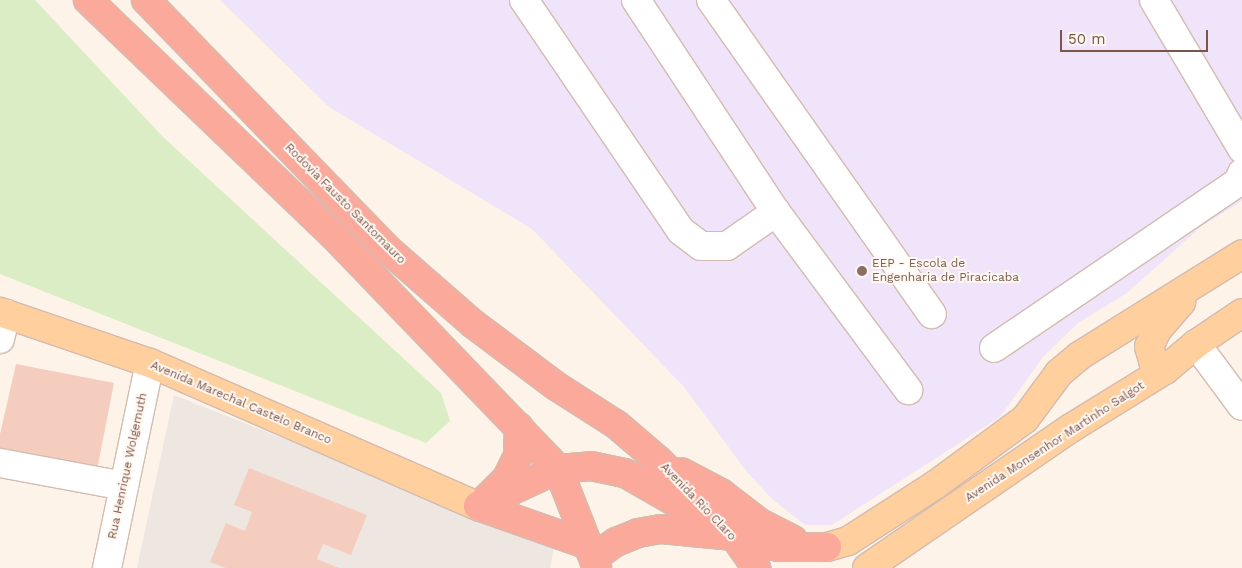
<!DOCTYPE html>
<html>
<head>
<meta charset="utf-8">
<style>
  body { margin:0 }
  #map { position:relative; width:1242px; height:568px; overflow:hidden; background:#fef3e8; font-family:"Work Sans",sans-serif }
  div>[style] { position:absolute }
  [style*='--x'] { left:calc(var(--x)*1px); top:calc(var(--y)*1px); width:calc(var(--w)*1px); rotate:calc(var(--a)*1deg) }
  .industrial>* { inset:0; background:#eee6e1 }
  .education>* { inset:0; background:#f0e4fa }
  .green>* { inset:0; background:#daedc5 }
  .building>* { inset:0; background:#f5cdbe }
  .roads { filter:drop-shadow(1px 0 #d4bbaf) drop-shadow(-1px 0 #d4bbaf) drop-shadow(0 1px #d4bbaf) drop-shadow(0 -1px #d4bbaf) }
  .minor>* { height:28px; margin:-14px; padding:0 14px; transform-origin:14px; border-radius:14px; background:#fff }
  .major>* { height:28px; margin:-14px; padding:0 14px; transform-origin:14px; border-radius:14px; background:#ffcf9e }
  .highway>* { height:28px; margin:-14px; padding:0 14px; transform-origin:14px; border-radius:14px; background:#fba99b }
  .dots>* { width:14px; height:14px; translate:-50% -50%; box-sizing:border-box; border:2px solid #fff7f0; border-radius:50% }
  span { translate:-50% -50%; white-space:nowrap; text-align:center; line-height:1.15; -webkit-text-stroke:4px #fff7f0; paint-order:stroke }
  .street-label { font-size:12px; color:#7a5549 }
  .education-label { font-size:12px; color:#785e54 }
  .left { translate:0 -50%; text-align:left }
  .scale { position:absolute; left:1060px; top:30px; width:148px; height:22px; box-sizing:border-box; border:2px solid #7a5549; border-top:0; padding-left:6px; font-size:15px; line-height:18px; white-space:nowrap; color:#7a5549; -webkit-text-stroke:4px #fff7f0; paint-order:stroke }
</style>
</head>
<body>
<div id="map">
  <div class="industrial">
    <div style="clip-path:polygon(174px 395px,554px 546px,550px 568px,137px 568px)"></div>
  </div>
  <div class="education">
    <div style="clip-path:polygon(220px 0,1242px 0,1242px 201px,1202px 226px,1127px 293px,1078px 323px,1043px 357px,1000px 417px,832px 525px,805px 525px,772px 499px,747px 472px,684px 387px,532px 229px,329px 107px)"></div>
  </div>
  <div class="green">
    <div style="clip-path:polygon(0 0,35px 0,162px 136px,441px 393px,450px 421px,426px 443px,0 274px)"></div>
  </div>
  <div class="building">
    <div style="clip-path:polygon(16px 364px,114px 383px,97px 470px,0 455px,0 434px)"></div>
    <div style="clip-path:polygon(249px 468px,367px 515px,351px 555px,323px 544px,317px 559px,339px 568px,226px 568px,210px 562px,226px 523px,245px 531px,252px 512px,234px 505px)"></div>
  </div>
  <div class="roads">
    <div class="minor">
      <div style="--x:524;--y:0;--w:279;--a:55.8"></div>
      <div style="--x:681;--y:231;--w:25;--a:37"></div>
      <div style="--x:701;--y:246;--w:26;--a:0"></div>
      <div style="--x:727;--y:246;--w:60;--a:-34.8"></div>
      <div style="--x:636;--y:0;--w:254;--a:56.6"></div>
      <div style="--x:776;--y:212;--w:222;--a:53.4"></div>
      <div style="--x:711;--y:0;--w:384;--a:54.9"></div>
      <div style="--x:1154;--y:0;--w:173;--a:59.4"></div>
      <div style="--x:0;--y:339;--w:26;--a:-77"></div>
      <div style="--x:1196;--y:344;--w:77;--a:53.4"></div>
      <div style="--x:994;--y:348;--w:295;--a:-34.2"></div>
      <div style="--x:1238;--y:182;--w:10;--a:-66"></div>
      <div style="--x:0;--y:463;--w:126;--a:10.5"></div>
      <div style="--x:107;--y:568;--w:209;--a:-78.2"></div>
    </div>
    <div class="major">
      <div style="--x:0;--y:312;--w:158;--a:18.8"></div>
      <div style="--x:150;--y:363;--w:358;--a:23.6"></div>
      <div style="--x:1165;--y:370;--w:13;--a:-151"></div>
      <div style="--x:1154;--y:364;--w:18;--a:-106"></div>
      <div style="--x:1149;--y:347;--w:19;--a:-65"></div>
      <div style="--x:1157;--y:330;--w:37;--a:-49"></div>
      <div style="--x:827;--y:547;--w:22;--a:-16"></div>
      <div style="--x:848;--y:541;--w:103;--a:-32.8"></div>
      <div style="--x:935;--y:485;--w:112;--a:-36.3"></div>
      <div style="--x:1025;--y:419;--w:57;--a:-53.5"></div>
      <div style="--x:1059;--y:373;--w:26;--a:-40"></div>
      <div style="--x:1079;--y:356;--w:192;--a:-32"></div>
      <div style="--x:867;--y:568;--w:247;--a:-34.5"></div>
      <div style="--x:1071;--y:428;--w:110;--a:-31.7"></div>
      <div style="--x:1165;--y:370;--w:40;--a:-40"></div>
      <div style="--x:1196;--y:344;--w:55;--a:-34"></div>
    </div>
    <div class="highway">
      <div style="--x:88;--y:0;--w:339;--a:43.8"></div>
      <div style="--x:333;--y:235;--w:325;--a:46.1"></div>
      <div style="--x:558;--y:469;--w:106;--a:68.5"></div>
      <div style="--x:146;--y:0;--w:344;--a:45.9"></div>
      <div style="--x:385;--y:247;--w:116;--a:41.1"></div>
      <div style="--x:472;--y:323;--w:105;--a:36.9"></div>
      <div style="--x:556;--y:386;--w:72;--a:32.6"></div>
      <div style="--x:617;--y:425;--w:54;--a:40.5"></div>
      <div style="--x:658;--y:460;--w:107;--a:45"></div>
      <div style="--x:734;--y:536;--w:39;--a:55"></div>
      <div style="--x:681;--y:472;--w:45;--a:27.7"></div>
      <div style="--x:721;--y:493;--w:49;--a:37.6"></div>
      <div style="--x:760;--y:523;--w:37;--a:27"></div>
      <div style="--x:486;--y:499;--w:30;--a:-45"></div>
      <div style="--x:507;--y:478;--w:25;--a:-64"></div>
      <div style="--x:518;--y:455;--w:28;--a:-88"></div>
      <div style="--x:478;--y:506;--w:88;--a:-24.8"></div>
      <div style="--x:558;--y:469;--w:33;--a:-5"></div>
      <div style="--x:591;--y:466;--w:35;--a:12"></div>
      <div style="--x:625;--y:473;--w:84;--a:29.9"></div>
      <div style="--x:478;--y:506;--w:117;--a:19.5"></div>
      <div style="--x:595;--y:557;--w:26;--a:-36"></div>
      <div style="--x:616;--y:542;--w:24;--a:-22"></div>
      <div style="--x:638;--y:533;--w:23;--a:-10"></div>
      <div style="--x:661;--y:529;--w:73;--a:5.5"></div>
      <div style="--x:734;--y:536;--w:45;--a:14"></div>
      <div style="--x:778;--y:547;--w:49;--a:0"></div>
    </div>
  </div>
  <div class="dots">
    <div style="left:862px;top:271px;background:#8d6e63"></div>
  </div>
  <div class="street-label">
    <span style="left:345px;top:204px;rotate:45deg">Rodovia Fausto Santomauro</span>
    <span style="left:241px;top:403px;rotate:23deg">Avenida Marechal Castelo Branco</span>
    <span style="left:1055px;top:442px;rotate:-33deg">Avenida Monsenhor Martinho Salgot</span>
    <span style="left:128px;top:466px;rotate:-78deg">Rua Henrique Wolgemuth</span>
    <span style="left:698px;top:502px;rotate:46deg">Avenida Rio Claro</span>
  </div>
  <div class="education-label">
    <span class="left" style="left:872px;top:271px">EEP - Escola de<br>Engenharia de Piracicaba</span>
  </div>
  <div class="scale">50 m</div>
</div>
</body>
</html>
